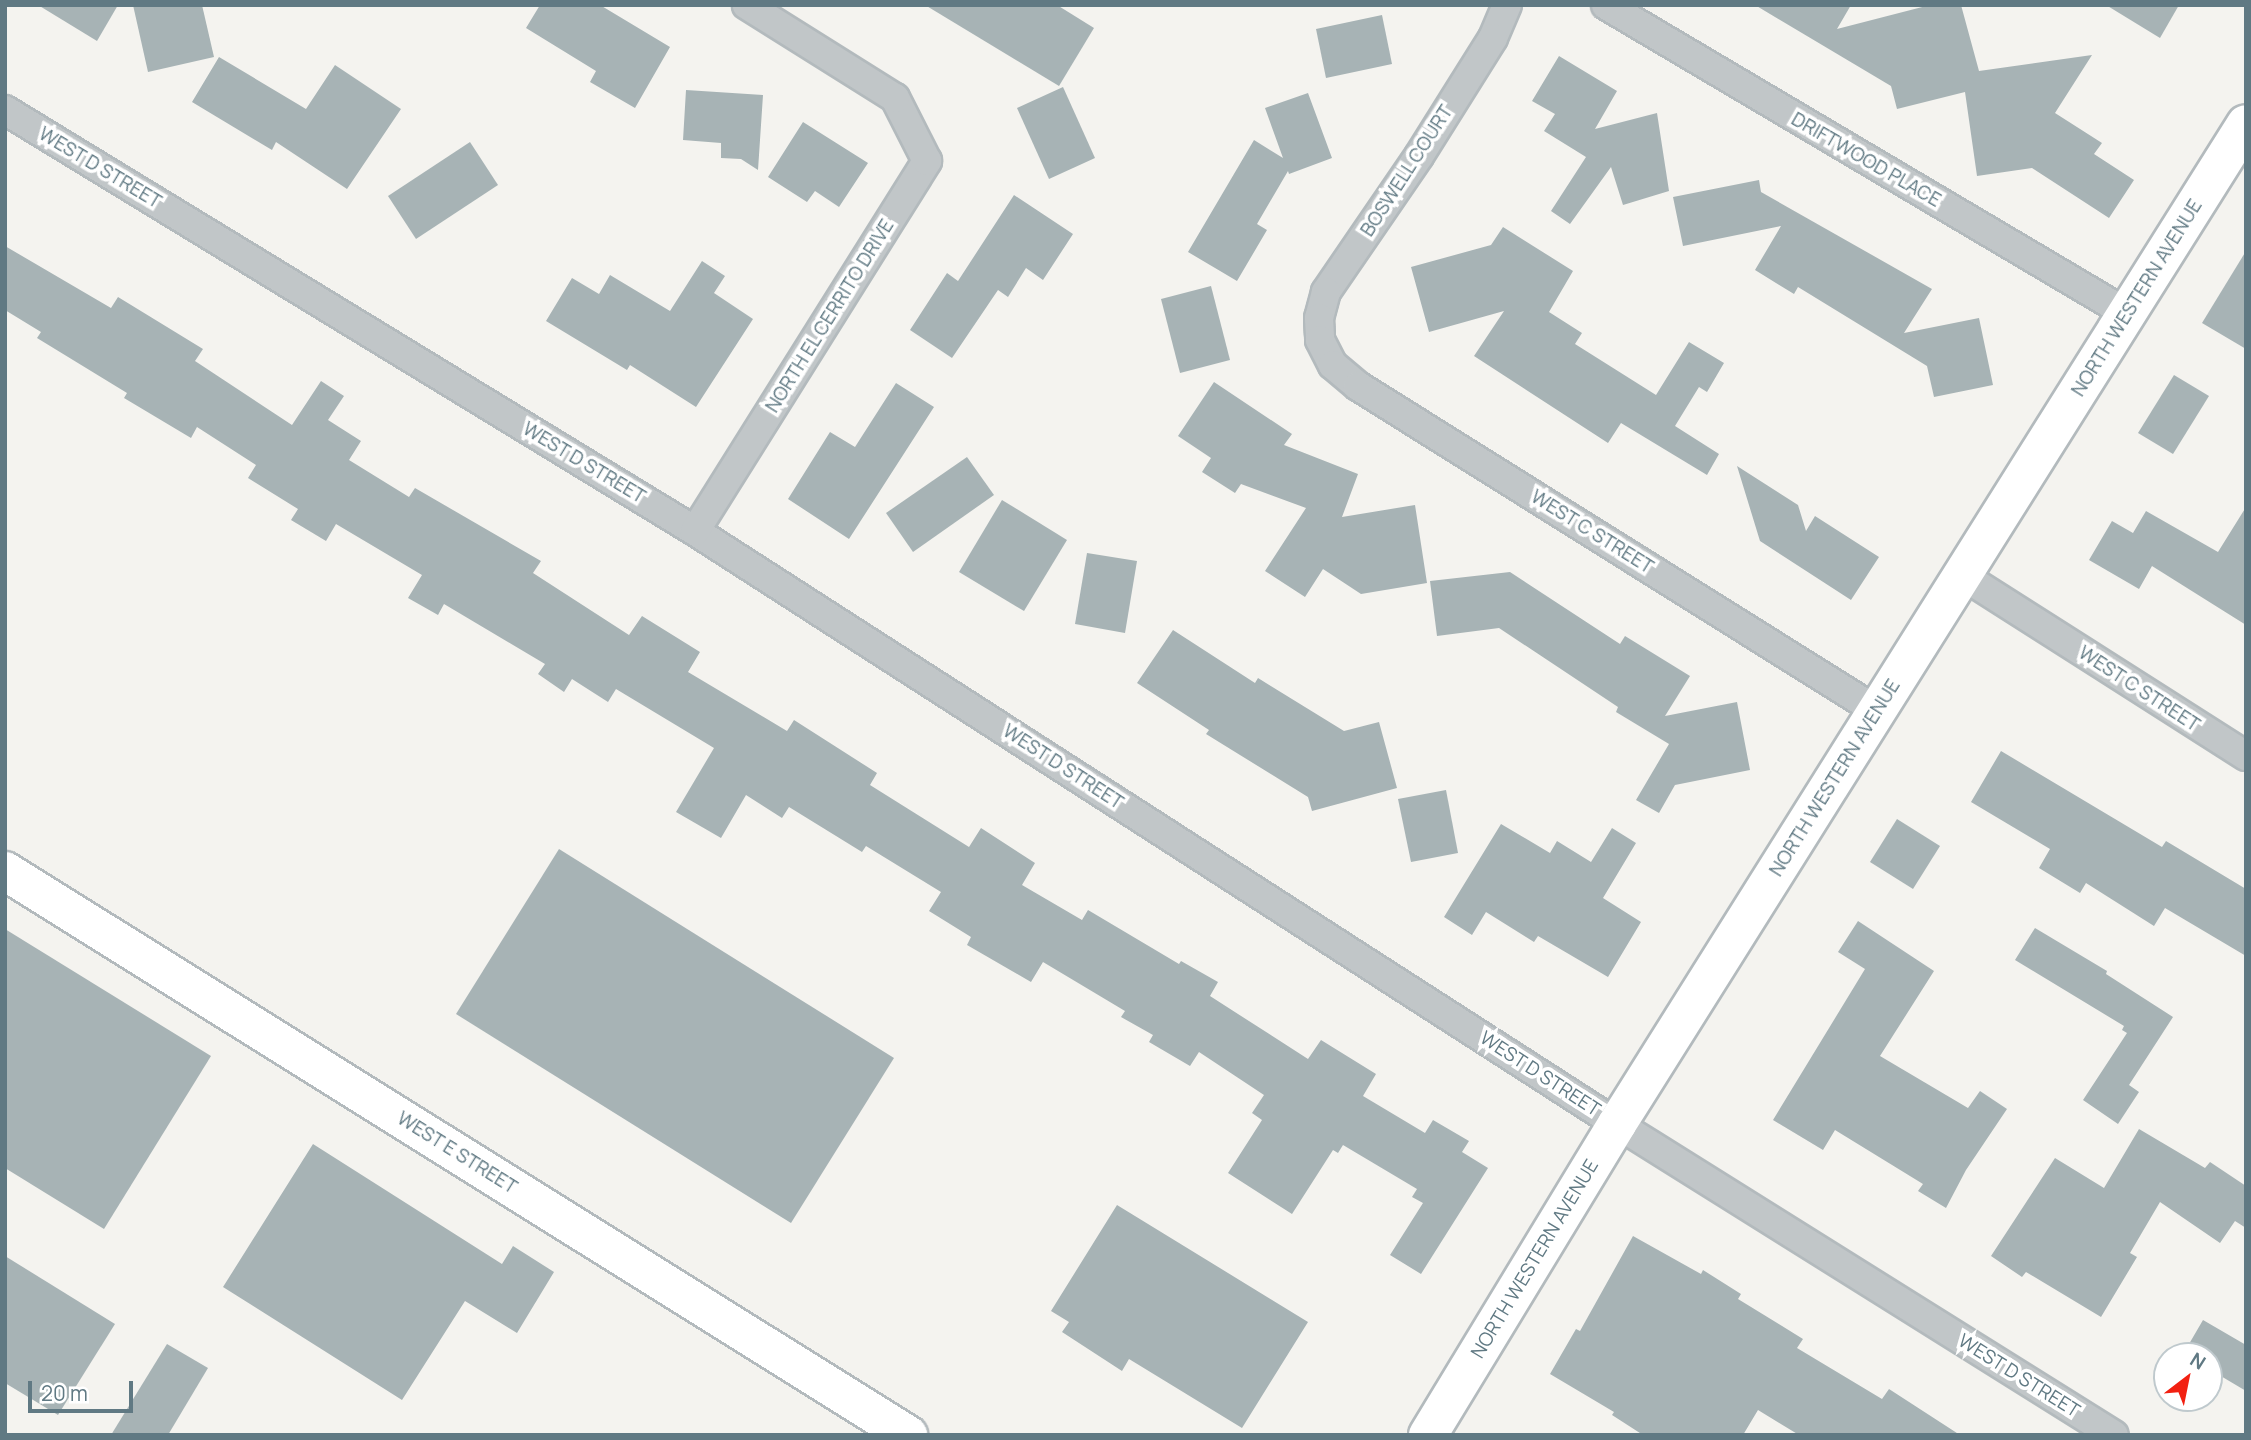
<!DOCTYPE html>
<html>
<head>
<meta charset="utf-8">
<style>
  body { margin:0 }
  #map { position:relative; width:2251px; height:1440px; overflow:hidden; background:#f4f3ef; font-family:Manrope,sans-serif }
  div>[style] { position:absolute }
  [style*='--x'] { left:calc(var(--x)*1px); top:calc(var(--y)*1px); width:calc(var(--w)*1px); rotate:calc(var(--a)*1deg) }
  .building>* { inset:0; background:#a7b3b5 }
  .roads { filter:drop-shadow(2px 0 #b3babd) drop-shadow(-2px 0 #b3babd) drop-shadow(0 2px #b3babd) drop-shadow(0 -2px #b3babd) }
  .street>* { height:28px; margin:-14px; padding:0 14px; transform-origin:14px; border-radius:14px; background:#c1c6c8 }
  .secondary>* { height:38px; margin:-19px; padding:0 19px; transform-origin:19px; border-radius:19px; background:#fff }
  span { translate:-50% -50%; white-space:nowrap; text-align:center; line-height:1.15; -webkit-text-stroke:7px #fff; paint-order:stroke }
  .street-label { font-size:19px; color:#607983 }
  .frame { position:absolute; inset:0; border:7px solid #607983; pointer-events:none }
  .north { position:absolute; left:2153px; top:1342px; width:70px; height:70px; box-sizing:border-box; background:#fff; border:2px solid #bfc9cd; border-radius:50%; rotate:32deg; font-size:19px; font-weight:700; line-height:28px; text-align:center; color:#607983 }
  .north::after { content:''; display:block; margin:auto; width:24px; height:32px; background:#f22011; clip-path:polygon(50% 0,100% 100%,50% 72%,0 100%) }
  .scale { position:absolute; left:28px; top:1381px; width:105px; height:32px; box-sizing:border-box; border:4px solid #607983; border-top:0; padding-left:9px; font-size:21px; line-height:24px; white-space:nowrap; color:#607983; -webkit-text-stroke:5px #fff; paint-order:stroke }
</style>
</head>
<body>
<div id="map">
  <div class="building">
    <div style="clip-path:polygon(38px 5px,118px 5px,97px 41px)"></div>
    <div style="clip-path:polygon(133px 5px,202px 5px,214px 57px,148px 72px)"></div>
    <div style="clip-path:polygon(540px 5px,600px 5px,670px 47px,635px 108px,590px 82px,596px 71px,526px 28px)"></div>
    <div style="clip-path:polygon(925px 5px,1057px 5px,1094px 28px,1059px 86px)"></div>
    <div style="clip-path:polygon(1755px 5px,1851px 5px,1837px 29px,1930px 5px,1961px 5px,1979px 71px,2092px 55px,2055px 113px,2102px 143px,2094px 154px,2134px 180px,2109px 218px,2032px 168px,1977px 176px,1965px 92px,1897px 109px,1891px 86px)"></div>
    <div style="clip-path:polygon(2106px 5px,2179px 5px,2160px 38px)"></div>
    <div style="clip-path:polygon(1382px 15px,1392px 64px,1326px 78px,1316px 29px)"></div>
    <div style="clip-path:polygon(1559px 56px,1617px 91px,1595px 129px,1657px 113px,1669px 191px,1623px 205px,1611px 167px,1570px 224px,1551px 211px,1586px 157px,1544px 131px,1555px 114px,1532px 101px)"></div>
    <div style="clip-path:polygon(219px 57px,306px 109px,335px 65px,401px 109px,347px 189px,276px 142px,272px 150px,192px 102px)"></div>
    <div style="clip-path:polygon(1063px 87px,1095px 158px,1049px 179px,1017px 108px)"></div>
    <div style="clip-path:polygon(686px 90px,763px 95px,758px 170px,741px 159px,721px 158px,721px 143px,683px 140px)"></div>
    <div style="clip-path:polygon(1308px 93px,1332px 158px,1289px 174px,1288px 171px,1257px 224px,1267px 230px,1237px 281px,1188px 252px,1254px 140px,1283px 158px,1265px 108px)"></div>
    <div style="clip-path:polygon(803px 122px,868px 163px,839px 207px,815px 191px,807px 202px,768px 177px)"></div>
    <div style="clip-path:polygon(470px 142px,498px 185px,416px 239px,388px 196px)"></div>
    <div style="clip-path:polygon(1759px 180px,1761px 192px,1932px 289px,1904px 333px,1979px 318px,1993px 385px,1934px 397px,1927px 366px,1798px 287px,1794px 294px,1755px 270px,1781px 226px,1683px 246px,1673px 197px)"></div>
    <div style="clip-path:polygon(1014px 195px,1073px 234px,1043px 280px,1026px 268px,1008px 297px,998px 290px,952px 358px,910px 330px,947px 273px,958px 281px)"></div>
    <div style="clip-path:polygon(1503px 227px,1573px 271px,1549px 312px,1582px 333px,1575px 344px,1656px 395px,1689px 342px,1724px 363px,1707px 392px,1699px 387px,1675px 426px,1719px 454px,1707px 475px,1621px 423px,1608px 443px,1474px 356px,1504px 311px,1429px 332px,1411px 267px,1491px 245px)"></div>
    <div style="clip-path:polygon(5px 246px,111px 308px,118px 297px,203px 349px,195px 361px,292px 425px,321px 381px,344px 396px,328px 420px,361px 441px,349px 460px,409px 497px,415px 488px,541px 561px,533px 573px,629px 635px,642px 616px,700px 652px,688px 672px,787px 731px,794px 720px,877px 773px,870px 785px,969px 847px,981px 828px,1035px 863px,1022px 885px,1082px 920px,1088px 910px,1179px 964px,1181px 961px,1218px 982px,1210px 996px,1308px 1059px,1321px 1040px,1376px 1074px,1363px 1096px,1425px 1133px,1433px 1120px,1469px 1141px,1462px 1152px,1488px 1168px,1421px 1274px,1390px 1255px,1423px 1203px,1412px 1197px,1417px 1189px,1343px 1145px,1338px 1153px,1333px 1150px,1292px 1214px,1228px 1173px,1262px 1120px,1252px 1113px,1264px 1095px,1199px 1052px,1190px 1066px,1149px 1042px,1153px 1035px,1121px 1017px,1125px 1011px,1043px 962px,1031px 982px,967px 945px,971px 937px,929px 911px,941px 892px,866px 846px,862px 852px,789px 807px,782px 818px,746px 795px,721px 838px,676px 812px,714px 748px,616px 689px,608px 702px,572px 679px,564px 692px,538px 674px,545px 664px,444px 604px,438px 615px,408px 598px,422px 575px,336px 524px,326px 541px,291px 520px,298px 509px,248px 478px,256px 465px,197px 427px,191px 438px,124px 398px,127px 393px,37px 338px,41px 332px,5px 310px)"></div>
    <div style="clip-path:polygon(2246px 251px,2246px 349px,2202px 323px)"></div>
    <div style="clip-path:polygon(702px 261px,725px 276px,714px 293px,753px 319px,696px 407px,630px 365px,627px 370px,546px 321px,572px 278px,599px 294px,610px 275px,670px 311px)"></div>
    <div style="clip-path:polygon(1211px 286px,1230px 360px,1180px 373px,1161px 299px)"></div>
    <div style="clip-path:polygon(2174px 375px,2209px 396px,2173px 454px,2138px 433px)"></div>
    <div style="clip-path:polygon(1214px 382px,1292px 434px,1284px 445px,1358px 474px,1342px 517px,1415px 505px,1427px 583px,1361px 594px,1323px 569px,1305px 597px,1265px 571px,1306px 508px,1241px 484px,1235px 493px,1202px 472px,1211px 458px,1178px 436px)"></div>
    <div style="clip-path:polygon(896px 383px,934px 407px,849px 539px,788px 499px,830px 432px,855px 447px)"></div>
    <div style="clip-path:polygon(967px 457px,994px 495px,913px 552px,886px 513px)"></div>
    <div style="clip-path:polygon(1737px 466px,1798px 505px,1806px 531px,1815px 516px,1879px 557px,1851px 600px,1760px 541px)"></div>
    <div style="clip-path:polygon(1002px 500px,1067px 540px,1024px 611px,959px 572px)"></div>
    <div style="clip-path:polygon(2246px 507px,2246px 625px,2152px 566px,2139px 589px,2089px 560px,2112px 521px,2133px 533px,2146px 511px,2218px 552px)"></div>
    <div style="clip-path:polygon(1087px 553px,1137px 561px,1125px 633px,1075px 624px)"></div>
    <div style="clip-path:polygon(1510px 572px,1620px 644px,1625px 636px,1690px 676px,1665px 716px,1737px 702px,1750px 770px,1675px 785px,1659px 813px,1636px 800px,1669px 744px,1616px 712px,1618px 707px,1499px 628px,1437px 636px,1430px 581px)"></div>
    <div style="clip-path:polygon(1173px 630px,1255px 683px,1258px 678px,1344px 731px,1379px 722px,1397px 788px,1312px 811px,1308px 797px,1206px 734px,1209px 730px,1137px 683px)"></div>
    <div style="clip-path:polygon(2001px 751px,2162px 847px,2166px 841px,2246px 889px,2246px 956px,2165px 908px,2154px 926px,2086px 883px,2080px 893px,2039px 868px,2050px 849px,1971px 802px)"></div>
    <div style="clip-path:polygon(1446px 790px,1458px 853px,1411px 862px,1398px 799px)"></div>
    <div style="clip-path:polygon(1897px 819px,1940px 846px,1913px 889px,1870px 862px)"></div>
    <div style="clip-path:polygon(1501px 824px,1550px 853px,1557px 841px,1591px 862px,1612px 828px,1636px 843px,1603px 898px,1641px 922px,1608px 977px,1538px 936px,1534px 942px,1486px 912px,1472px 935px,1444px 917px)"></div>
    <div style="clip-path:polygon(559px 849px,894px 1058px,791px 1223px,456px 1014px)"></div>
    <div style="clip-path:polygon(1858px 921px,1934px 971px,1880px 1056px,1968px 1108px,1980px 1091px,2007px 1109px,1966px 1170px,1946px 1208px,1918px 1191px,1923px 1184px,1835px 1130px,1823px 1150px,1773px 1120px,1865px 969px,1838px 952px)"></div>
    <div style="clip-path:polygon(2035px 928px,2107px 971px,2106px 974px,2173px 1017px,2129px 1085px,2139px 1092px,2118px 1124px,2083px 1100px,2127px 1033px,2122px 1030px,2124px 1026px,2015px 960px)"></div>
    <div style="clip-path:polygon(5px 929px,211px 1056px,104px 1229px,5px 1168px)"></div>
    <div style="clip-path:polygon(2139px 1129px,2205px 1168px,2210px 1162px,2246px 1186px,2246px 1228px,2235px 1221px,2220px 1243px,2160px 1202px,2130px 1253px,2137px 1257px,2101px 1317px,2026px 1272px,2022px 1277px,1991px 1256px,2055px 1158px,2104px 1188px)"></div>
    <div style="clip-path:polygon(313px 1144px,502px 1264px,513px 1246px,554px 1272px,517px 1333px,465px 1301px,402px 1400px,223px 1287px)"></div>
    <div style="clip-path:polygon(1117px 1205px,1308px 1322px,1242px 1428px,1129px 1359px,1122px 1371px,1062px 1332px,1069px 1322px,1051px 1311px)"></div>
    <div style="clip-path:polygon(1633px 1236px,1701px 1274px,1703px 1270px,1741px 1294px,1738px 1299px,1803px 1339px,1797px 1348px,1882px 1399px,1889px 1389px,1960px 1435px,1799px 1435px,1758px 1410px,1743px 1435px,1643px 1435px,1612px 1415px,1614px 1412px,1550px 1374px,1576px 1329px,1580px 1331px)"></div>
    <div style="clip-path:polygon(5px 1256px,115px 1324px,58px 1415px,5px 1383px)"></div>
    <div style="clip-path:polygon(2203px 1320px,2246px 1345px,2246px 1391px,2209px 1369px,2209px 1356px,2182px 1356px)"></div>
    <div style="clip-path:polygon(167px 1344px,208px 1368px,168px 1435px,111px 1435px)"></div>
  </div>
  <div class="roads">
    <div class="street">
      <div style="--x:1507;--y:5;--w:36;--a:113"></div>
      <div style="--x:1493;--y:38;--w:139;--a:122.1"></div>
      <div style="--x:1419;--y:156;--w:165;--a:124.4"></div>
      <div style="--x:1326;--y:292;--w:27;--a:105"></div>
      <div style="--x:1319;--y:318;--w:22;--a:87"></div>
      <div style="--x:1320;--y:340;--w:28;--a:63"></div>
      <div style="--x:1333;--y:365;--w:33;--a:40"></div>
      <div style="--x:1358;--y:386;--w:612;--a:32.05"></div>
      <div style="--x:1606;--y:5;--w:607;--a:30.62"></div>
      <div style="--x:5;--y:110;--w:808;--a:31.39"></div>
      <div style="--x:695;--y:531;--w:1096;--a:32.75"></div>
      <div style="--x:1617;--y:1124;--w:586;--a:32.04"></div>
      <div style="--x:695;--y:531;--w:437;--a:-57.9"></div>
      <div style="--x:927;--y:161;--w:71;--a:-116.9"></div>
      <div style="--x:895;--y:98;--w:175;--a:-147.9"></div>
      <div style="--x:1962;--y:575;--w:337;--a:32.5"></div>
    </div>
    <div class="secondary">
      <div style="--x:5;--y:871;--w:1065;--a:31.99"></div>
      <div style="--x:1428;--y:1435;--w:364;--a:-58.7"></div>
      <div style="--x:1617;--y:1124;--w:1181;--a:-57.83"></div>
    </div>
  </div>
  <div class="street-label">
    <span style="left:1866px;top:160px;rotate:30deg">DRIFTWOOD PLACE</span>
    <span style="left:100px;top:168px;rotate:31deg">WEST D STREET</span>
    <span style="left:1407px;top:171px;rotate:-57deg">BOSWELL COURT</span>
    <span style="left:2137px;top:298px;rotate:-58deg">NORTH WESTERN AVENUE</span>
    <span style="left:830px;top:316px;rotate:-58deg">NORTH EL CERRITO DRIVE</span>
    <span style="left:584px;top:463px;rotate:31deg">WEST D STREET</span>
    <span style="left:1592px;top:532px;rotate:32deg">WEST C STREET</span>
    <span style="left:2139px;top:689px;rotate:33deg">WEST C STREET</span>
    <span style="left:1063px;top:767px;rotate:33deg">WEST D STREET</span>
    <span style="left:1835px;top:778px;rotate:-58deg">NORTH WESTERN AVENUE</span>
    <span style="left:1540px;top:1074px;rotate:33deg">WEST D STREET</span>
    <span style="left:457px;top:1153px;rotate:32deg">WEST E STREET</span>
    <span style="left:1535px;top:1259px;rotate:-59deg">NORTH WESTERN AVENUE</span>
    <span style="left:2019px;top:1376px;rotate:32deg">WEST D STREET</span>
  </div>
  <div class="frame"></div>
  <div class="north">N</div>
  <div class="scale">20 m</div>
</div>
</body>
</html>
